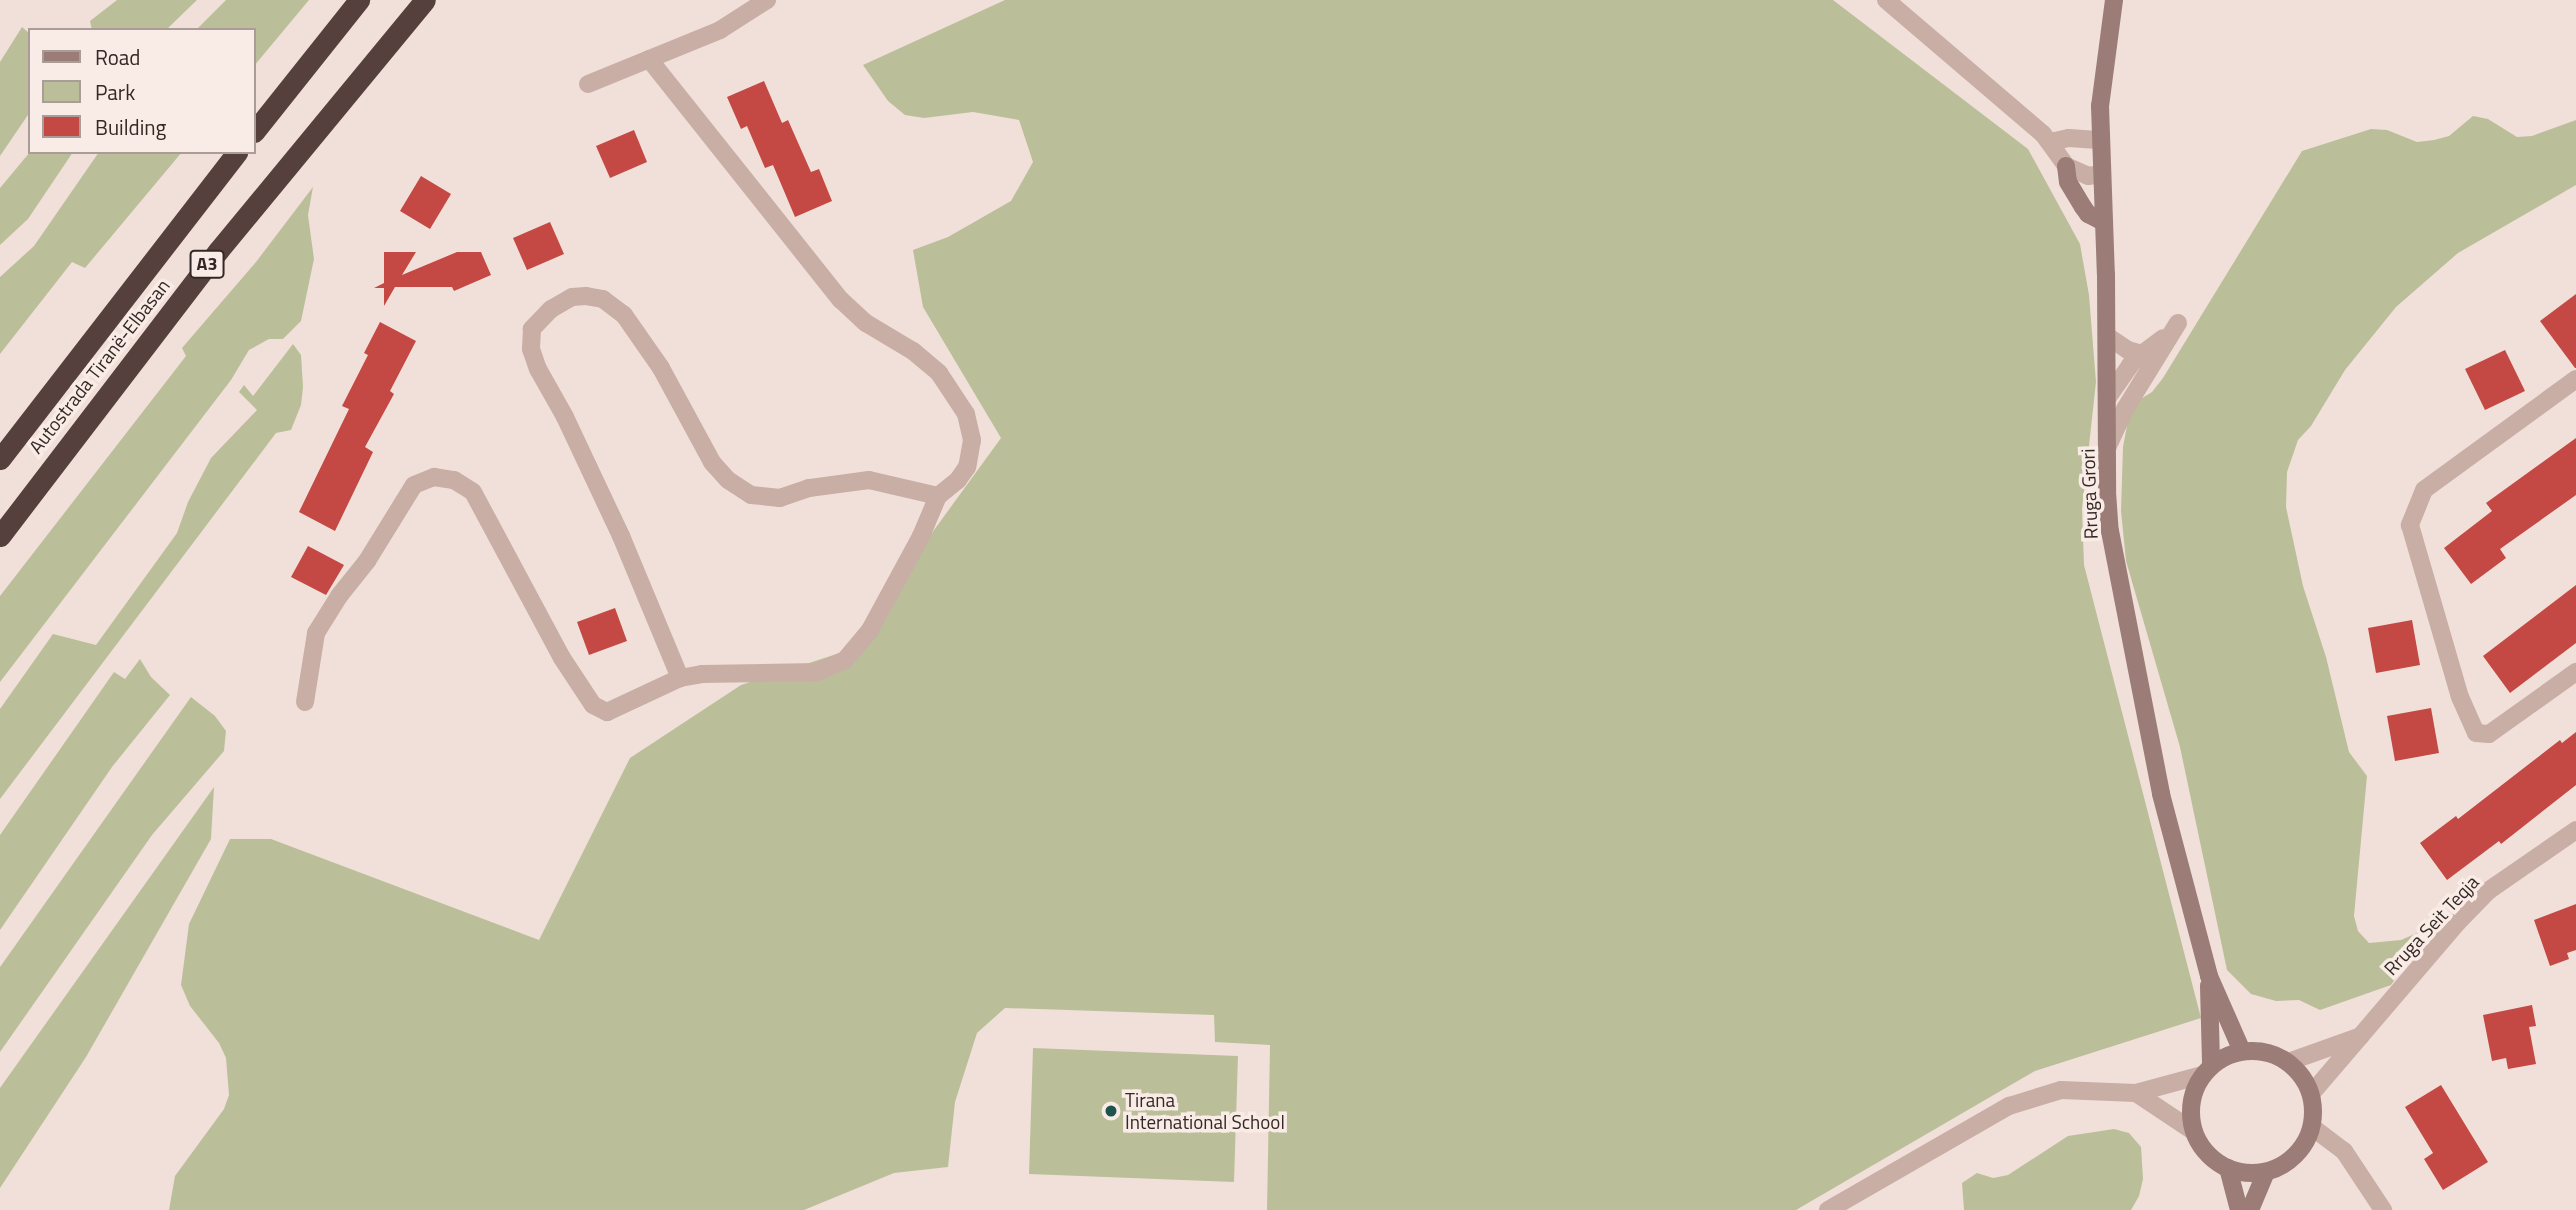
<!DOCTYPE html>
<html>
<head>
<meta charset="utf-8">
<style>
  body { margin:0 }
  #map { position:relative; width:2576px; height:1210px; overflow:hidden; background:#f1e0d9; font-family:"Titillium Web",sans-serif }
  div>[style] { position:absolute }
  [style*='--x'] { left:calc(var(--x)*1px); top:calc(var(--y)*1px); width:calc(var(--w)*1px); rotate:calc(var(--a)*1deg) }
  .green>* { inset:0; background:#babf99 }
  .building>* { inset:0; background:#c44843 }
  .minor>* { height:18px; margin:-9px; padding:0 9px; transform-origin:9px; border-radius:9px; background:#c8aea5 }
  .tertiary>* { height:18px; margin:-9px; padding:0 9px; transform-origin:9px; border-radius:9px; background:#c8aea5 }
  .secondary>* { height:18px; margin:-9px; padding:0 9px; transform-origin:9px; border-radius:9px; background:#9c7c77 }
  .secondary>.ring { margin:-9px; padding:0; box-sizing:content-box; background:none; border:18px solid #9c7c77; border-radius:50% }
  .motorway>* { height:21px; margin:-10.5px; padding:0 10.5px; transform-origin:10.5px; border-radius:10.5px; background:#55403d }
  .dots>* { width:19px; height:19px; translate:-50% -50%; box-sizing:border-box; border:4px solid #f9ebe5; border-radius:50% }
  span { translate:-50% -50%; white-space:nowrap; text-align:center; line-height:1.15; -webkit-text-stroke:7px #f9ebe5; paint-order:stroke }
  .shield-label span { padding:2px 5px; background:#f9ebe5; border:2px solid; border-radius:5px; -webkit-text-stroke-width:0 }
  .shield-label { font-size:18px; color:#342826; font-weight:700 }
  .street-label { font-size:19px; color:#342826 }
  .poi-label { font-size:19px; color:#342826 }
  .left { translate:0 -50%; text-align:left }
  .legend { position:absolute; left:28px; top:28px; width:228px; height:126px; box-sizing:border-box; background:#f9ebe5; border:2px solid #aa9d99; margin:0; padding:9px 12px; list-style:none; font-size:21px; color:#342826 }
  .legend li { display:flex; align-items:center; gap:14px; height:35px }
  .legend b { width:35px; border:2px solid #aa9d99 }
</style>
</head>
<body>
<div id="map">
  <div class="green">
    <div style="clip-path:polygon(117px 0,197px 0,166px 30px,92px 30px,90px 21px)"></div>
    <div style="clip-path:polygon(226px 0,309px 0,254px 66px,254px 30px,196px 30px)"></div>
    <div style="clip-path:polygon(1005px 0,1833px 0,2028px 149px,2080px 244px,2089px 295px,2096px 382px,2082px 509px,2084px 565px,2201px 1018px,2035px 1071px,1796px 1210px,1267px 1210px,1270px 1045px,1215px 1042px,1214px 1015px,1005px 1008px,977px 1033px,955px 1102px,948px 1167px,894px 1173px,804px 1210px,169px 1210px,175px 1176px,224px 1109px,229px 1095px,226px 1058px,219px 1043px,190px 1006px,181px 985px,189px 924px,230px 839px,271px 839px,539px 940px,630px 758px,741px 685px,846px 651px,1001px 438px,923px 307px,913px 250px,948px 237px,1011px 201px,1033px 162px,1019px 120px,973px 112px,924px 118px,905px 115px,888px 101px,863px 65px)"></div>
    <div style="clip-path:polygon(22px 27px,30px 34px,30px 112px,0 156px,0 62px)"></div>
    <div style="clip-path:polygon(2473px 116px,2488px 119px,2517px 137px,2532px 136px,2576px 120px,2576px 185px,2458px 253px,2396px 307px,2345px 370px,2311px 426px,2298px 440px,2287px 472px,2286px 507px,2303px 586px,2326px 657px,2349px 752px,2367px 776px,2354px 916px,2358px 931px,2369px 943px,2401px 940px,2417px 933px,2423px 941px,2391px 985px,2320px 1010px,2299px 1000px,2276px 1001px,2251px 994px,2227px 970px,2180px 747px,2126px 561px,2121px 511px,2123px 447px,2129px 415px,2139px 400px,2152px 392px,2163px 378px,2302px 151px,2371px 129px,2387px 130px,2417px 142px,2434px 140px,2449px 136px)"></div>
    <div style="clip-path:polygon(30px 152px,73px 152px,28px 219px,0 245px,0 188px)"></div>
    <div style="clip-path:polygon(99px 152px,182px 152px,85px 268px,72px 262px,0 354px,0 277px,34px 246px)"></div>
    <div style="clip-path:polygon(313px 187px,308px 215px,314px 259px,301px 321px,283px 339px,269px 339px,249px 350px,231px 380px,0 682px,0 596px,186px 356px,182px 348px,256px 262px)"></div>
    <div style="clip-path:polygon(293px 344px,301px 355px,303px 387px,301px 405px,291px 430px,276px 433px,0 799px,0 709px,53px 634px,96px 645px,177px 533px,188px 502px,211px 458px,257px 410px,239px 392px,244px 385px,253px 396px)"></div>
    <div style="clip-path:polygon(140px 659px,151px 677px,170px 695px,112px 767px,0 930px,0 835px,114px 672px,125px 679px)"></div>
    <div style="clip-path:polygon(191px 697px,215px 716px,226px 731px,224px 751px,152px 835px,0 1052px,0 967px)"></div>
    <div style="clip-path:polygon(214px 787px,211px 839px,86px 1057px,0 1188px,0 1088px)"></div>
    <div style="clip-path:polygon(1033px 1048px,1238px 1056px,1234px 1182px,1029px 1174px)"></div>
    <div style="clip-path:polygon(2114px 1129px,2129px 1133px,2141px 1147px,2143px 1179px,2139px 1196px,2131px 1210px,1964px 1210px,1962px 1183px,1977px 1173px,1993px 1178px,2008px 1175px,2068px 1136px)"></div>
  </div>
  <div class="building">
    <div style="clip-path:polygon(764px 81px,782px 123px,788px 120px,811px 172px,819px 169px,832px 201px,795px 217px,773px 165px,765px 168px,747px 126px,741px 129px,727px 97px)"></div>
    <div style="clip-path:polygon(634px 130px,647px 162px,610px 178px,596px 146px)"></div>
    <div style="clip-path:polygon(421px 176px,451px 194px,430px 229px,400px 211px)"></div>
    <div style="clip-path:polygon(550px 222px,564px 254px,527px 270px,513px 238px)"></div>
    <div style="clip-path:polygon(384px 252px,416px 252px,402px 275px,457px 252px,481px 252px,491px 275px,454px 291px,452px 287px,395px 287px,384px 306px,384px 288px,374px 288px,384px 283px)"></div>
    <div style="clip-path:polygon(2576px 294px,2576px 368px,2575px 368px,2540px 321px)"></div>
    <div style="clip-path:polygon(380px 322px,416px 341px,390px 391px,394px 394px,365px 447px,373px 452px,335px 531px,299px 512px,349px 409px,342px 406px,368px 355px,364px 353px)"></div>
    <div style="clip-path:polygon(2505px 350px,2525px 391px,2485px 410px,2465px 369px)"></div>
    <div style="clip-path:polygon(2576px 438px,2576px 495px,2500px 549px,2506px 558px,2471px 584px,2444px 548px,2492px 511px,2486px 503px)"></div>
    <div style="clip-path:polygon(308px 546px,344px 565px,326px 595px,291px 577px)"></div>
    <div style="clip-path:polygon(2576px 585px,2576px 643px,2510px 693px,2483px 656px)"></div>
    <div style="clip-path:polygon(615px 608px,627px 641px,589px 655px,577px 622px)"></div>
    <div style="clip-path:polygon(2412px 620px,2420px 665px,2376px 673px,2368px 628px)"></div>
    <div style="clip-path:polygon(2431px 708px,2439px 753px,2395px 761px,2387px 716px)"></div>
    <div style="clip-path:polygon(2576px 732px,2576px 785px,2501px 844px,2499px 841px,2447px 880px,2420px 843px,2456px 816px,2458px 819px,2560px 740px,2562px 743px)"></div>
    <div style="clip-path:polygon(2576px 904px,2576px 950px,2567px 953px,2569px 959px,2550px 966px,2534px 920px)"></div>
    <div style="clip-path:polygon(2532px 1005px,2536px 1026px,2529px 1027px,2536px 1064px,2508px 1069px,2506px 1058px,2492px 1061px,2483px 1015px)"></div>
    <div style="clip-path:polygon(2441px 1085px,2488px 1162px,2443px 1190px,2424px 1159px,2433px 1153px,2405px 1107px)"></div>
  </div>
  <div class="minor">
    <div style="--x:1886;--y:0;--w:206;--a:40.5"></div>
    <div style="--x:2043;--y:134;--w:39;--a:54"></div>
    <div style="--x:2066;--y:166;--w:24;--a:24"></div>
    <div style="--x:2088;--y:176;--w:14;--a:-8"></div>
    <div style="--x:649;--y:59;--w:308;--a:51.5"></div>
    <div style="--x:841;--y:300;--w:34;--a:43"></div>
    <div style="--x:866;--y:323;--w:55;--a:30.8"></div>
    <div style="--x:913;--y:351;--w:34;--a:40"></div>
    <div style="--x:939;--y:373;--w:49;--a:56.6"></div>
    <div style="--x:966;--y:414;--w:27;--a:77"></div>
    <div style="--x:972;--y:440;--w:27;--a:100"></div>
    <div style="--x:967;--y:467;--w:16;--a:125"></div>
    <div style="--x:958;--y:480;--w:26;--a:141"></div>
    <div style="--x:938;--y:496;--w:71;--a:-166.9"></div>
    <div style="--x:869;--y:480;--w:61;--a:172.4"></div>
    <div style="--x:809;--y:488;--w:31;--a:161"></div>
    <div style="--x:780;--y:498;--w:29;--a:-174"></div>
    <div style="--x:751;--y:495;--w:27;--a:-147"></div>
    <div style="--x:728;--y:480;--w:24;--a:-132"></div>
    <div style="--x:712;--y:462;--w:107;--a:-118.5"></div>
    <div style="--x:661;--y:368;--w:65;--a:-124.9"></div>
    <div style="--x:624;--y:315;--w:26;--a:-143"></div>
    <div style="--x:603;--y:299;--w:17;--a:-170"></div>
    <div style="--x:586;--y:296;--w:14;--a:176"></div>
    <div style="--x:572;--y:297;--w:24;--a:150"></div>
    <div style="--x:551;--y:309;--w:28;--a:134"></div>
    <div style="--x:532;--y:329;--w:20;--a:93"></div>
    <div style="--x:531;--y:349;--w:21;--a:71"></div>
    <div style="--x:538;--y:369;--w:55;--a:60.6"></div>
    <div style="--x:565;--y:417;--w:132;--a:64.8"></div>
    <div style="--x:621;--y:536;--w:154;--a:67.4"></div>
    <div style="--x:588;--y:84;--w:143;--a:-22.2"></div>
    <div style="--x:720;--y:30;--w:56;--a:-32.6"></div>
    <div style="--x:2050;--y:142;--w:19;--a:-12"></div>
    <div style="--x:2069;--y:138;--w:32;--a:4"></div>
    <div style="--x:2107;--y:336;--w:25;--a:34"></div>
    <div style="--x:2128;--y:350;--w:15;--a:16"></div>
    <div style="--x:2142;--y:354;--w:26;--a:-37"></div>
    <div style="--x:2576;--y:379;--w:188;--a:143.9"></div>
    <div style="--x:2424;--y:490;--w:38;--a:112"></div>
    <div style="--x:2410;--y:525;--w:179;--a:73.8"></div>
    <div style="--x:2460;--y:697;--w:39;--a:66"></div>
    <div style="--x:2476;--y:733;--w:13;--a:4"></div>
    <div style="--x:2489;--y:734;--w:107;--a:-35.5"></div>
    <div style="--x:2108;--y:397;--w:39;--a:-55"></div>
    <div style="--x:2130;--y:365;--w:16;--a:-43"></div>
    <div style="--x:2108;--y:446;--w:41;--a:-65.3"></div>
    <div style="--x:2125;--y:409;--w:101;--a:-58.4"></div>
    <div style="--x:305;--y:702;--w:70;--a:-80.9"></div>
    <div style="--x:316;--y:633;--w:44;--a:-58.1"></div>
    <div style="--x:339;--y:596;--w:45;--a:-51.3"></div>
    <div style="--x:367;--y:561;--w:89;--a:-58.3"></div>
    <div style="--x:414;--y:485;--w:22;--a:-22"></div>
    <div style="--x:434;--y:477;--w:20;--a:9"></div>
    <div style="--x:454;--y:480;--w:22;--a:32"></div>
    <div style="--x:473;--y:492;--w:188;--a:61.8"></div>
    <div style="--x:562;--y:658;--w:56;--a:56.6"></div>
    <div style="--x:593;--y:705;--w:16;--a:27"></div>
    <div style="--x:607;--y:712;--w:81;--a:-25"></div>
    <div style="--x:680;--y:678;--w:22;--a:-10"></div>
    <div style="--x:702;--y:674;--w:115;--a:-1"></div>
    <div style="--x:817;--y:672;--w:30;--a:-23"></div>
    <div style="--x:845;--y:660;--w:39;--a:-50"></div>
    <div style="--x:870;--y:630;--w:107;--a:-61.5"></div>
    <div style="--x:921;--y:536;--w:43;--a:-67"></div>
    <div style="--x:2136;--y:1093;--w:69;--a:33.7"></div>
    <div style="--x:2312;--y:1127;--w:40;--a:37"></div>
    <div style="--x:2344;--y:1151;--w:71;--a:56.5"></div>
    <div style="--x:1828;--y:1210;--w:209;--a:-29.9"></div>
    <div style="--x:2009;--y:1106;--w:54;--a:-17.1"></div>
    <div style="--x:2061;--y:1090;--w:75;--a:2.3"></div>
    <div style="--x:2136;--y:1093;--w:68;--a:-15.3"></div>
  </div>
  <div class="tertiary">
    <div style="--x:2288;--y:1062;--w:77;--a:-19.6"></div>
    <div style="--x:2311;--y:1094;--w:226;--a:-49.5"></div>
    <div style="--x:2458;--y:922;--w:43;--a:-45.9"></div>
    <div style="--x:2488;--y:891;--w:107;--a:-34.7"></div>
  </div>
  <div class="secondary">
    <div style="--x:2114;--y:0;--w:107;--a:97.5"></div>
    <div style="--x:2100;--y:106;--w:168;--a:88"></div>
    <div style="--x:2106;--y:274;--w:218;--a:89.7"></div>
    <div style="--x:2107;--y:492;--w:39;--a:86"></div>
    <div style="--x:2110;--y:531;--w:268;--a:79"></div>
    <div style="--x:2161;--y:794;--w:188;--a:75.2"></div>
    <div style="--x:2209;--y:976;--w:82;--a:66.3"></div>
    <div style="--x:2066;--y:166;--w:16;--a:83"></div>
    <div style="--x:2068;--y:182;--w:29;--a:59"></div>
    <div style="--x:2083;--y:207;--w:9;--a:54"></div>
    <div style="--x:2088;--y:214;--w:18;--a:27"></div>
    <div style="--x:2209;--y:986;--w:79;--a:88.5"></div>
    <div class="ring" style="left:2191px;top:1051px;width:104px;height:104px"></div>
    <div style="--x:2228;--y:1168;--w:43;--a:75.3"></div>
    <div style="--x:2250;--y:1210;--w:41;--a:-67.2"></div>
  </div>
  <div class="motorway">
    <div style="--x:254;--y:132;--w:169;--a:-51.5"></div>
    <div style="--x:0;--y:459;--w:388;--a:-52.3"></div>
    <div style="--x:0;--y:536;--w:359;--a:-52.6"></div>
    <div style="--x:218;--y:251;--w:325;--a:-50.5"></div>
  </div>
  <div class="dots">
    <div style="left:1111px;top:1111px;background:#1d554d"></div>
  </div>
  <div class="shield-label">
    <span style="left:207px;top:264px">A3</span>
  </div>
  <div class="street-label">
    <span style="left:99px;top:366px;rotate:-52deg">Autostrada Tiranë-Elbasan</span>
    <span style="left:2089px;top:494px;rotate:-92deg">Rruga Grori</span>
    <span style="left:2431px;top:925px;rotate:-47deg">Rruga Seit Teqja</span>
  </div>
  <div class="poi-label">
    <span class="left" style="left:1125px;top:1111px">Tirana<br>International School</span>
  </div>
  <ul class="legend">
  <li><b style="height:9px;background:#9c7c77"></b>Road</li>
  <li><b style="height:19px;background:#babf99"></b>Park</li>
  <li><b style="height:19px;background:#c44843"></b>Building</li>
  </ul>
</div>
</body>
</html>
